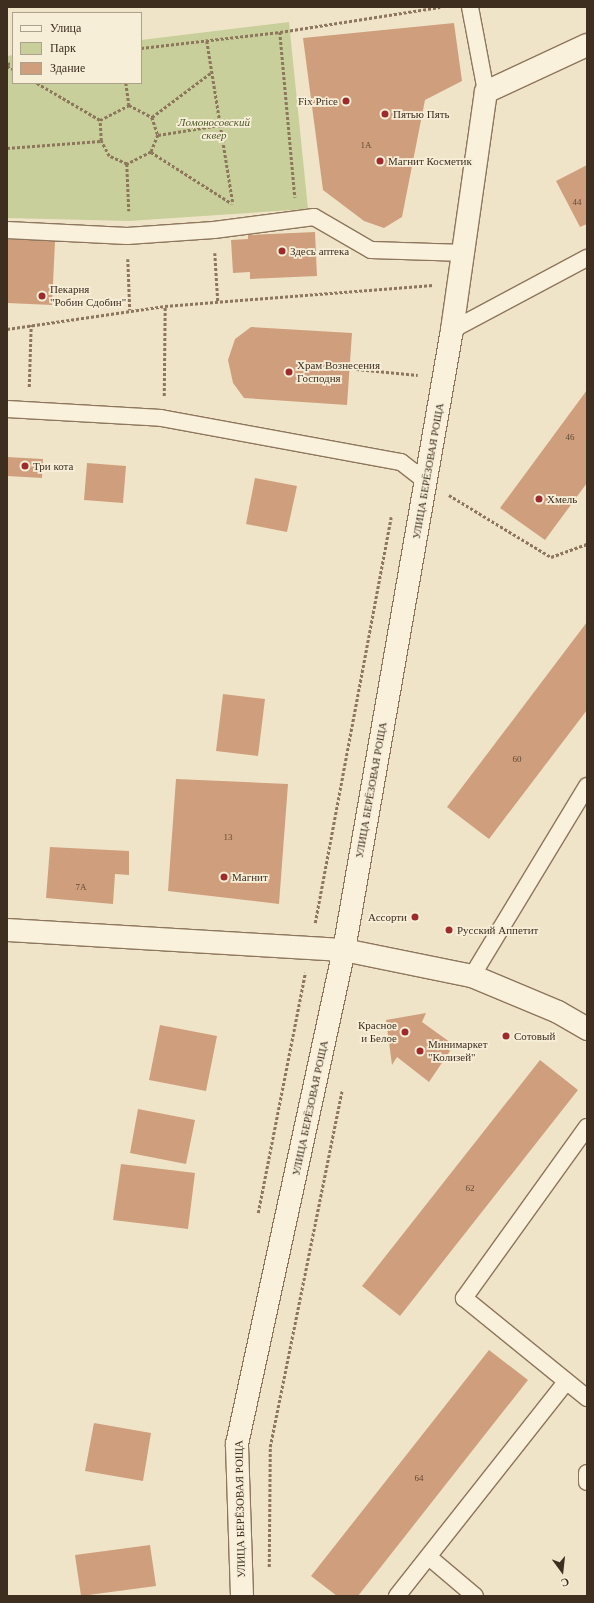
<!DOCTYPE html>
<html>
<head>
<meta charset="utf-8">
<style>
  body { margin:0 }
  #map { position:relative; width:594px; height:1603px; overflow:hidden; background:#f0e4c8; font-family:Georgia,serif }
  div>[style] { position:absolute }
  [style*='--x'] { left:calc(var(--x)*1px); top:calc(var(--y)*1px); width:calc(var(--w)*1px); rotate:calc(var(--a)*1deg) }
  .green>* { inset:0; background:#c9cf9b }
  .building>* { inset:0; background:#cf9f7d }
  .path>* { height:2.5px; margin-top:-1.25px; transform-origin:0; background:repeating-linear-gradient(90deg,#8d765c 0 3px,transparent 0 5px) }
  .roads { filter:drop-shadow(1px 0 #8d765c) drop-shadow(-1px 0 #8d765c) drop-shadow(0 1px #8d765c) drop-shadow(0 -1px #8d765c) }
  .lane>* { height:16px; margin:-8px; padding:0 8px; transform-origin:8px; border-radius:8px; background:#faf1dc }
  .street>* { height:22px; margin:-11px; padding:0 11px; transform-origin:11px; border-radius:11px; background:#faf1dc }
  .dots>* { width:11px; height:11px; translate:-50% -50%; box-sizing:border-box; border:2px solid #f7eed8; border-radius:50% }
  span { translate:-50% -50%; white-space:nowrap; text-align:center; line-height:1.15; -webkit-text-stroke:3.5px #f7eed8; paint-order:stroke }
  .number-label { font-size:9px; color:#624a37 }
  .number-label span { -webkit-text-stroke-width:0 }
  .poi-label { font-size:11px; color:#3d2e20 }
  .right { translate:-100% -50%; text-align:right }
  .left { translate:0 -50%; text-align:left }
  .park-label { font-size:11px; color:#4d5a26; font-style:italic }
  .street-label { font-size:11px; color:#3d2e20 }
  .frame { position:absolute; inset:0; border:8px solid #3d2e20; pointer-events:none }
  .legend { position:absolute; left:12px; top:12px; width:130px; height:72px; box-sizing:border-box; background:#f7eed8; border:1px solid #ada18e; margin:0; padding:5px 7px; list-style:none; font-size:12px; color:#3d2e20 }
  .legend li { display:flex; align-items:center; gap:8px; height:20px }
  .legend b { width:20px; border:1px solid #ada18e }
  .north { position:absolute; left:542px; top:1551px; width:40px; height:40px; -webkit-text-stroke:3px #f7eed8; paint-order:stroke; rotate:165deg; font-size:11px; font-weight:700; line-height:16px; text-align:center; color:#3d2e20 }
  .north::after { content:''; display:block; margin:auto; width:14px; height:18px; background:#3d2e20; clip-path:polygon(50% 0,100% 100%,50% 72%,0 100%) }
</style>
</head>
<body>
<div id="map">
  <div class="green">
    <div style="clip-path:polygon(289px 22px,308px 209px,129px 221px,7px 218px,7px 56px,13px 55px,13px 83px,141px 83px,141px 40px)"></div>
  </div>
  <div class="building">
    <div style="clip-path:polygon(454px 23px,462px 81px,425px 100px,402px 217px,384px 228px,364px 221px,323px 190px,303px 38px)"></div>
    <div style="clip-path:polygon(587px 165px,587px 224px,580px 227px,556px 181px)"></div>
    <div style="clip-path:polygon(315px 232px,317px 276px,250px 279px,250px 272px,233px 273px,231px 240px,248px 239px,248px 235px)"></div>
    <div style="clip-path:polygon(7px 239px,55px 241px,52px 305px,7px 303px)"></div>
    <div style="clip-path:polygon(251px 327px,352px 333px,347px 405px,244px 398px,233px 383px,228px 360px,235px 339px)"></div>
    <div style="clip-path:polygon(587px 390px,587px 483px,545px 540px,500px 508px)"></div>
    <div style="clip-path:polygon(7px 457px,43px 459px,42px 478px,7px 476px)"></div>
    <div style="clip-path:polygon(87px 463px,126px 466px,123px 503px,84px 500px)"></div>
    <div style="clip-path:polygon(255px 478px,297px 486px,287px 532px,246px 524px)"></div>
    <div style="clip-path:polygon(587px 622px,587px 710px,489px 839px,447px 807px)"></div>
    <div style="clip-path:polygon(223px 694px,265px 699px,258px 756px,216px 751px)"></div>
    <div style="clip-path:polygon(176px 779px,288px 784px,279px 904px,168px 891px)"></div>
    <div style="clip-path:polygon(50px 847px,129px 851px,129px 875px,115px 874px,113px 904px,46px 898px)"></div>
    <div style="clip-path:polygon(426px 1013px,422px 1022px,454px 1045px,429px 1082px,397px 1057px,392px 1065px,386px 1020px)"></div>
    <div style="clip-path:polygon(160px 1025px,217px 1036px,206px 1091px,149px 1080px)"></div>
    <div style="clip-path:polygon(540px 1060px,578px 1090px,400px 1316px,362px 1286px)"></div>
    <div style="clip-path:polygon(138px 1109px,195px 1120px,186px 1164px,130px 1153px)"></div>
    <div style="clip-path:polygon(121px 1164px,195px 1173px,188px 1229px,113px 1220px)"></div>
    <div style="clip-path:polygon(489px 1350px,528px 1380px,358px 1596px,337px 1596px,311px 1576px)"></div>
    <div style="clip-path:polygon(94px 1423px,151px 1433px,143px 1481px,85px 1471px)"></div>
    <div style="clip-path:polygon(150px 1545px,156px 1586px,81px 1596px,75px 1555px)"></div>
  </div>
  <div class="path">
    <div style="--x:280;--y:32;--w:166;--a:84.8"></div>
    <div style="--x:207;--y:41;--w:165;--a:80.9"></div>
    <div style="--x:141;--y:48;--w:140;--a:-6.6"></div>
    <div style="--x:280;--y:32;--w:162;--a:-8.9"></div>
    <div style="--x:7;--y:64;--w:6;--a:-9"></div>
    <div style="--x:7;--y:66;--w:7;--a:27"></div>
    <div style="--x:37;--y:83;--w:73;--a:30.4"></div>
    <div style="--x:126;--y:83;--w:22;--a:82"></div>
    <div style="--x:129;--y:105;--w:26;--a:28"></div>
    <div style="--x:152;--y:117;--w:19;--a:72"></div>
    <div style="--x:158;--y:135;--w:18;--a:112"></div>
    <div style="--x:151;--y:152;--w:27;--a:153"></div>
    <div style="--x:127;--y:164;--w:20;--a:-156"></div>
    <div style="--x:109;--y:156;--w:17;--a:-118"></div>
    <div style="--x:101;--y:141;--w:21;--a:-93"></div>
    <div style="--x:100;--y:120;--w:33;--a:-27"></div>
    <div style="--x:152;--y:117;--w:75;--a:-36.9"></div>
    <div style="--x:158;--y:135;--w:63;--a:-9.2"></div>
    <div style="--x:7;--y:148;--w:94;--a:-4.3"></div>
    <div style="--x:151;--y:152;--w:95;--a:32.5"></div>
    <div style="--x:127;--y:164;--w:47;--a:87.6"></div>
    <div style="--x:215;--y:253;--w:49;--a:86.5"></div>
    <div style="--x:128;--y:259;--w:51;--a:87.8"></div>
    <div style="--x:7;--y:329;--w:160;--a:-8.3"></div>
    <div style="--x:165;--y:306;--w:269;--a:-4.5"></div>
    <div style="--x:356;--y:369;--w:62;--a:5.5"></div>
    <div style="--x:29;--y:387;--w:62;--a:-88.2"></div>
    <div style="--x:164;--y:396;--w:90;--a:-89.4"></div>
    <div style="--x:449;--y:495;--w:119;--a:31.3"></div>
    <div style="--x:551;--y:557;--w:38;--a:-20"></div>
    <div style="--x:315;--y:923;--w:413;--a:-79.4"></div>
    <div style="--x:258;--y:1213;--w:245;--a:-78.9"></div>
    <div style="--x:269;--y:1567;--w:120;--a:-89.5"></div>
    <div style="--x:270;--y:1447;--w:363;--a:-78.6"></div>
  </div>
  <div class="roads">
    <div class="lane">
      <div style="--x:470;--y:7;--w:86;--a:79.3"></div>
      <div style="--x:7;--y:230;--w:120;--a:2.9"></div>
      <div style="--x:127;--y:236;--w:87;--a:-3.9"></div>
      <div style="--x:214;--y:230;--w:101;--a:-7.4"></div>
      <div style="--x:314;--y:217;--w:66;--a:30.1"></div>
      <div style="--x:371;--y:250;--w:94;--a:1.8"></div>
      <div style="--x:452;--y:330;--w:153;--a:-28.1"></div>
      <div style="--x:7;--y:409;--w:154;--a:3.3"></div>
      <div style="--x:161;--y:418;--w:244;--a:10.4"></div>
      <div style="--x:401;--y:462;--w:33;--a:38"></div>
      <div style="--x:472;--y:976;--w:222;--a:-58.8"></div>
      <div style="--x:587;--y:1127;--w:211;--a:125.7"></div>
      <div style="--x:464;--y:1298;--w:159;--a:39.1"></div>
      <div style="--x:587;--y:1473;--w:9;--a:90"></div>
      <div style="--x:430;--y:1558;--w:59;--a:40.2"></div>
      <div style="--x:397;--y:1596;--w:273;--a:-51.7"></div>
    </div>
    <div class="street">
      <div style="--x:7;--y:930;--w:338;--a:3.4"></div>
      <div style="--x:344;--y:950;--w:131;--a:11.5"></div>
      <div style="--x:472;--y:976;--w:93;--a:22.7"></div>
      <div style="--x:558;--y:1012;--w:34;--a:30"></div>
      <div style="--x:242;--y:1596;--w:152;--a:-91.9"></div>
      <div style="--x:237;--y:1444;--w:505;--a:-77.78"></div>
      <div style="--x:344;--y:950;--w:629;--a:-80.12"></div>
      <div style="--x:452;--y:330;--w:240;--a:-81.9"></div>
      <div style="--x:486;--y:92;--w:111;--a:-25"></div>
    </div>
  </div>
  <div class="dots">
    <div style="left:346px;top:101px;background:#9e2a2b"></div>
    <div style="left:385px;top:114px;background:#9e2a2b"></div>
    <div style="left:380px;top:161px;background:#9e2a2b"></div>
    <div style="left:282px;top:251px;background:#9e2a2b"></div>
    <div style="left:42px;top:296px;background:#9e2a2b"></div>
    <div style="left:289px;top:372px;background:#9e2a2b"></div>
    <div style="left:25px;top:466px;background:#9e2a2b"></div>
    <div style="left:539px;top:499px;background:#9e2a2b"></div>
    <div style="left:224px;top:877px;background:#9e2a2b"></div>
    <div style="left:415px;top:917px;background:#9e2a2b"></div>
    <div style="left:449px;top:930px;background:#9e2a2b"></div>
    <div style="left:405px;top:1032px;background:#9e2a2b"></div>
    <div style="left:506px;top:1036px;background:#9e2a2b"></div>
    <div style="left:420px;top:1051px;background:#9e2a2b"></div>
  </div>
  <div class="number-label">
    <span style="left:366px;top:145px">1А</span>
    <span style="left:577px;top:202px">44</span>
    <span style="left:570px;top:437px">46</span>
    <span style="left:517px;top:759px">60</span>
    <span style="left:228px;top:837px">13</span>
    <span style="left:81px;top:887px">7А</span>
    <span style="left:470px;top:1188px">62</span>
    <span style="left:419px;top:1478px">64</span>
  </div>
  <div class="poi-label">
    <span class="right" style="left:338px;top:101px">Fix Price</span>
    <span class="left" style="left:393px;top:114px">Пятью Пять</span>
    <span class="left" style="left:388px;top:161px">Магнит Косметик</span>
    <span class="left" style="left:290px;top:251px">Здесь аптека</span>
    <span class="left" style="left:50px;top:296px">Пекарня<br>"Робин Сдобин"</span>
    <span class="left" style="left:297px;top:372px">Храм Вознесения<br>Господня</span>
    <span class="left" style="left:33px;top:466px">Три кота</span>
    <span class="left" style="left:547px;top:499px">Хмель</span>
    <span class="left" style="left:232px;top:877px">Магнит</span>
    <span class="right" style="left:407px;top:917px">Ассорти</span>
    <span class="left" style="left:457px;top:930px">Русский Аппетит</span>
    <span class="right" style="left:397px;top:1032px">Красное<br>и Белое</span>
    <span class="left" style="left:514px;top:1036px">Сотовый</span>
    <span class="left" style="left:428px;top:1051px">Минимаркет<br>"Колизей"</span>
  </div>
  <div class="park-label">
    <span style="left:214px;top:129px">Ломоносовский<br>сквер</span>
  </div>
  <div class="street-label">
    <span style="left:428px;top:471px;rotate:-80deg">УЛИЦА БЕРЁЗОВАЯ РОЩА</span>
    <span style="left:371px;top:790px;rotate:-80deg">УЛИЦА БЕРЁЗОВАЯ РОЩА</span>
    <span style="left:310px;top:1108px;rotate:-78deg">УЛИЦА БЕРЁЗОВАЯ РОЩА</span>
    <span style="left:240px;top:1509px;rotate:-91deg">УЛИЦА БЕРЁЗОВАЯ РОЩА</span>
  </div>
  <div class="frame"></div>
  <ul class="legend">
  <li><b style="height:5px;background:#faf1dc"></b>Улица</li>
  <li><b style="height:11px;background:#c9cf9b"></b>Парк</li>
  <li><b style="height:11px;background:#cf9f7d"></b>Здание</li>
  </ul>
  <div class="north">С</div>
</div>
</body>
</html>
